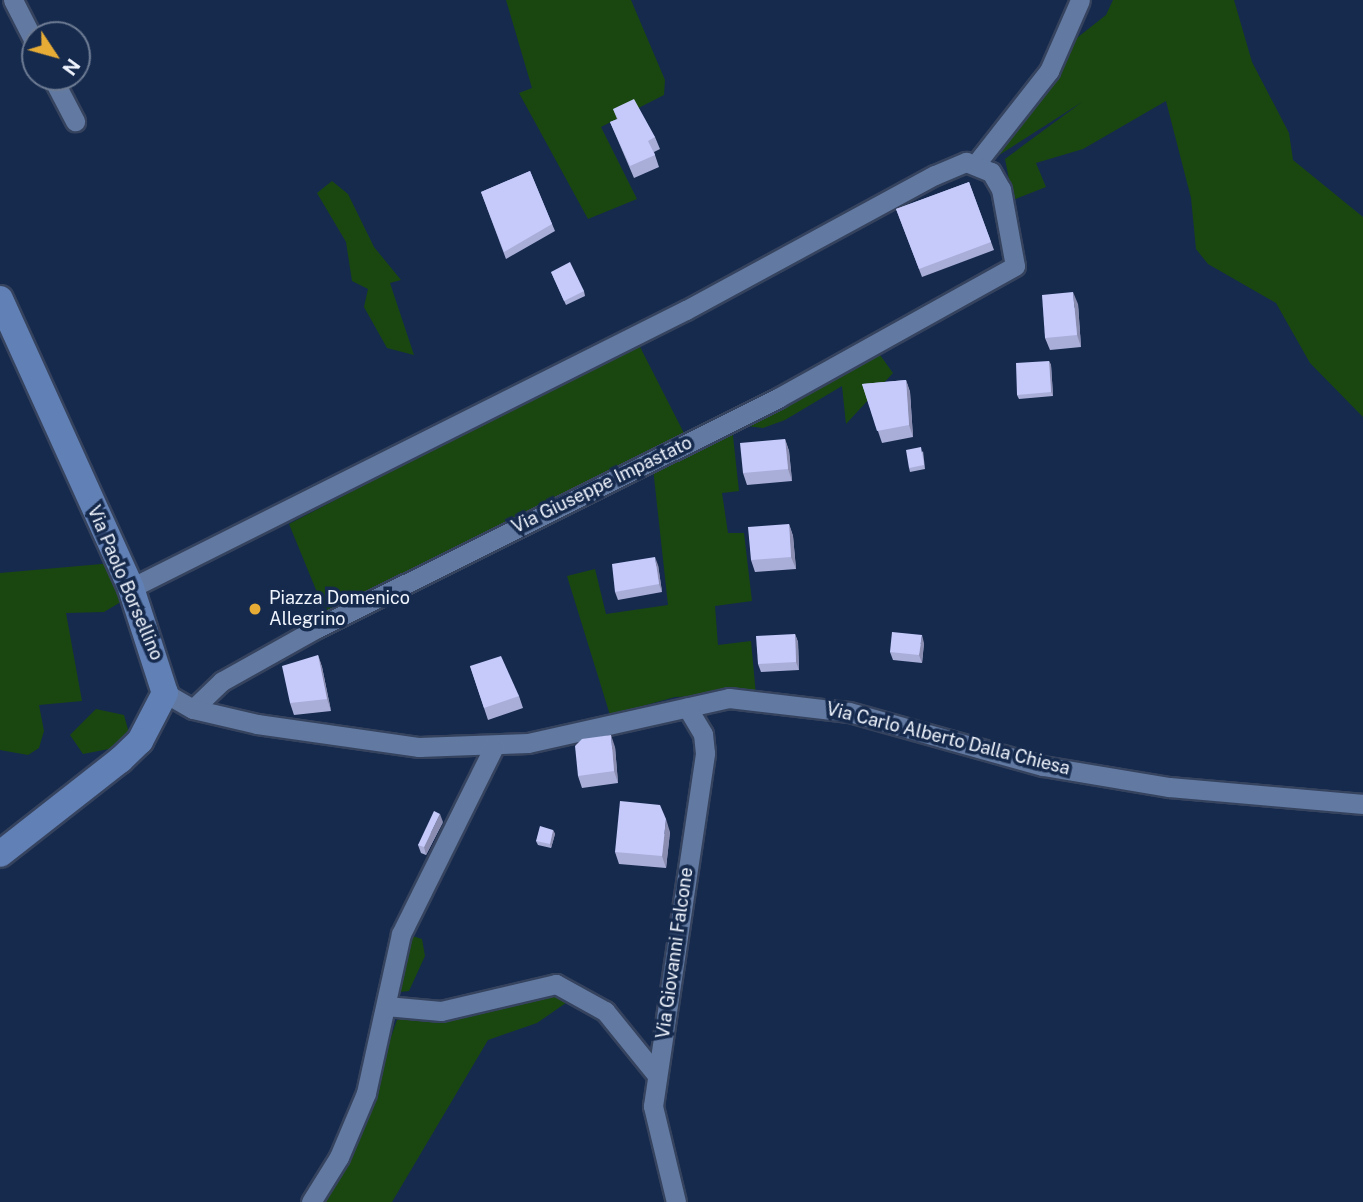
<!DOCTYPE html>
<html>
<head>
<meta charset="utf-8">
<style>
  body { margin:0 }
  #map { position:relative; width:1363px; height:1202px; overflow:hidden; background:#162a4d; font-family:"Public Sans",sans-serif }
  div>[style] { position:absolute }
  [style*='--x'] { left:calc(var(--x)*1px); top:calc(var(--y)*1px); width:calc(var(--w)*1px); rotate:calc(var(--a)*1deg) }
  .green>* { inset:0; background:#1a4710 }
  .roads { filter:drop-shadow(2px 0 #36435e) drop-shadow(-2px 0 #36435e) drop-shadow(0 2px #36435e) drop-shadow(0 -2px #36435e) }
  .street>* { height:19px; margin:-9.5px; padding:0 9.5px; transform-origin:9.5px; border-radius:9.5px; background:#627aa2 }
  .secondary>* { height:26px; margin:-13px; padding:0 13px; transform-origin:13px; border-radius:13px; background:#6180b5 }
  .wall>* { inset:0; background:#a9aed8 }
  .shaded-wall>* { inset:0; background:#8a8db0 }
  .building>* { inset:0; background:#c5cafb }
  .dots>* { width:19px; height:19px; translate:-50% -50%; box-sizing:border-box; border:4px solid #162a4d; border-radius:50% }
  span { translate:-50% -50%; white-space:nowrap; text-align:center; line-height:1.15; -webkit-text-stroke:7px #162a4d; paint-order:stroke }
  .street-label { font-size:18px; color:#eff4fd }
  .poi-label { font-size:18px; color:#eff4fd }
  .left { translate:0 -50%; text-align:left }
  .north { position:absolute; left:21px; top:21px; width:70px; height:70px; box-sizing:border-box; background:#162a4d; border:2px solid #6d7b93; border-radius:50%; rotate:126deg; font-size:19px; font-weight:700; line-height:28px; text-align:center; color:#eff4fd }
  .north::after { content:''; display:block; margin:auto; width:24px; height:32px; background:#e7ac36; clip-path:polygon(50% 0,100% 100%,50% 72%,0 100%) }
</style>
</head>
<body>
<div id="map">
  <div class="green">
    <div style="clip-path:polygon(506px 0,631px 0,665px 80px,664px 95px,601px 127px,637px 199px,588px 219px,519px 93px,532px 88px)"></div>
    <div style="clip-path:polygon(1113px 0,1234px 0,1252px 62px,1289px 133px,1293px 160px,1363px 217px,1363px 417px,1310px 363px,1276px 303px,1208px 264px,1196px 249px,1191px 198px,1166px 101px,1083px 149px,1036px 163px,1046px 187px,1013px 200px,1005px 159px,1082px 102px,993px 159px,990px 153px,1073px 41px,1106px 15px)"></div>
    <div style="clip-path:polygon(332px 181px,348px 194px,374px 247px,401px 280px,390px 283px,414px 355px,387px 348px,364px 307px,368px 289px,352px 281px,346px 242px,317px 193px)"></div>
    <div style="clip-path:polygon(638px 343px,687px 439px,328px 619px,289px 524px)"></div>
    <div style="clip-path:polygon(867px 354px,880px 355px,893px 373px,846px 424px,842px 386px,785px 420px,763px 428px,747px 426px,748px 418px)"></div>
    <div style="clip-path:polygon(732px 427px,739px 491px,722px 493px,728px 533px,744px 533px,752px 601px,715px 606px,718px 645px,751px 641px,756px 695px,675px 697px,610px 715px,567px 576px,595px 569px,606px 614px,668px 605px,653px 468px)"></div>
    <div style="clip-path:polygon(113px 563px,129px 597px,104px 612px,66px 613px,82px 701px,39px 705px,44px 731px,39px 748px,28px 755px,0 750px,0 573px)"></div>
    <div style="clip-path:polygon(96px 709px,124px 715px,129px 733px,114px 748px,83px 754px,70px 735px)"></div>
    <div style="clip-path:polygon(406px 934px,422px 939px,425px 956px,409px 991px,391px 993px)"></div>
    <div style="clip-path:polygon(550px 986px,573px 998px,537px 1023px,488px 1040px,392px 1202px,325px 1202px,353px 1145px,397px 1020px)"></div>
  </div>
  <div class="roads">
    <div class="street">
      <div style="--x:13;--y:0;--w:48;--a:62.9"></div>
      <div style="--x:52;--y:77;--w:50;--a:62.4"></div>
      <div style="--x:975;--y:165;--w:120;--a:-51.8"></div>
      <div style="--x:1049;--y:71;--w:77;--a:-66.4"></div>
      <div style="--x:131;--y:588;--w:621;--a:-26.61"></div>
      <div style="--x:686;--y:310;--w:283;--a:-28.5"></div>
      <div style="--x:935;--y:175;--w:34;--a:-23"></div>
      <div style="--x:966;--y:162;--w:27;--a:22"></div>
      <div style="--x:991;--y:172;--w:20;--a:60"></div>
      <div style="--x:1001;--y:189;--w:78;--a:79.7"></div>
      <div style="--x:1015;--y:266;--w:271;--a:150.9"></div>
      <div style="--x:778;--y:398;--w:515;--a:153.48"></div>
      <div style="--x:317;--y:628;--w:109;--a:150.8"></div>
      <div style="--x:222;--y:681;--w:40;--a:136"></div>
      <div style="--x:165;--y:693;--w:32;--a:30"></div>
      <div style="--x:193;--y:709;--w:66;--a:13.2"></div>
      <div style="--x:257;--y:724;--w:164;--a:8.1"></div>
      <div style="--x:419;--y:747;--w:109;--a:-2.1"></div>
      <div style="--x:528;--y:743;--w:206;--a:-12.6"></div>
      <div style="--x:729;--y:698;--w:121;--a:6.7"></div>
      <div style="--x:849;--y:712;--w:201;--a:15.6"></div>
      <div style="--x:1043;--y:766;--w:128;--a:9.5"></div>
      <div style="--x:1169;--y:787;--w:195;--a:5"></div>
      <div style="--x:386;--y:1006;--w:55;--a:5.2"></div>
      <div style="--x:441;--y:1011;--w:118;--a:-13.2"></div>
      <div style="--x:556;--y:984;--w:56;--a:28.9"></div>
      <div style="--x:605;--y:1011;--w:81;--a:51"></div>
      <div style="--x:311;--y:1202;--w:53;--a:-58.1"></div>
      <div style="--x:339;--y:1157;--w:69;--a:-67.1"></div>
      <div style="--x:366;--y:1093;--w:163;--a:-77.6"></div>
      <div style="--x:401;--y:934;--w:209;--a:-63.6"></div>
      <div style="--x:676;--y:1202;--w:99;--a:-103.5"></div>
      <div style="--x:653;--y:1106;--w:357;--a:-81.6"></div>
      <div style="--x:705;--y:753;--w:19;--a:-96"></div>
      <div style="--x:703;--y:734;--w:31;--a:-121"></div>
    </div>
    <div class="secondary">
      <div style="--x:0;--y:299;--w:317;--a:65.6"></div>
      <div style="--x:131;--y:588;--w:110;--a:72.1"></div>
      <div style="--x:165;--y:693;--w:54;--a:117.5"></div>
      <div style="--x:140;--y:741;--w:28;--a:136"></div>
      <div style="--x:120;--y:760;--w:152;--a:141.9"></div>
    </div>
  </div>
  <div class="wall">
    <div style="clip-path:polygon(613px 109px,655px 137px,660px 149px,654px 152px,659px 167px,634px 178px,610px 122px,617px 119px)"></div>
    <div style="clip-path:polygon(530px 171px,555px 231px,506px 259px,481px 192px)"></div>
    <div style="clip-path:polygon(969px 182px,994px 250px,922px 277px,896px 209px)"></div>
    <div style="clip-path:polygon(551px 272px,584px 291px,585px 296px,566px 305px)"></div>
    <div style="clip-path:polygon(1078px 304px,1081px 347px,1050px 350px,1045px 338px)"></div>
    <div style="clip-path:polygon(1049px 361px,1051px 365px,1053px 396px,1019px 399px,1017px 395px)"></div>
    <div style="clip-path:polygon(906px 380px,910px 392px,913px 437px,882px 443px,862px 384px)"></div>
    <div style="clip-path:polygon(785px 439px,789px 451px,792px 481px,747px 485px,743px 473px)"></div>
    <div style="clip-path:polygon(923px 451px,925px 469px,910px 472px,909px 468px)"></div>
    <div style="clip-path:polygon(789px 524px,793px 536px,796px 569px,755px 572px,751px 560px)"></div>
    <div style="clip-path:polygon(658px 565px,662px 592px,618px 600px,615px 592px)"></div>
    <div style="clip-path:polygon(795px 634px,798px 642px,799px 670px,761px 672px,758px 664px)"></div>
    <div style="clip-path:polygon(924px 643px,922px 663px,893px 660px,890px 652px)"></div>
    <div style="clip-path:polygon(318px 655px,322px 667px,331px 711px,294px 715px,290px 703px)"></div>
    <div style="clip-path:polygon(470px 666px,519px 696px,523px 708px,488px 720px)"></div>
    <div style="clip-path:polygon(615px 747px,618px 783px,582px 788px,578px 776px)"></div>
    <div style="clip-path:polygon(443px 822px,426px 855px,421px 853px,418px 845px)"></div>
    <div style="clip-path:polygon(553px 830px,555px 834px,551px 848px,538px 845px,536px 841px)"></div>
    <div style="clip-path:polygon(670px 832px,666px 868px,619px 864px,615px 852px)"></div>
  </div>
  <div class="shaded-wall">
    <div style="clip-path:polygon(1073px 292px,1078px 304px,1081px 347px,1077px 335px)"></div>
    <div style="clip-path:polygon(1049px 361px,1051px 365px,1053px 396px,1051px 392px)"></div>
    <div style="clip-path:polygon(906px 380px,910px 392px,913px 437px,909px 425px)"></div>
    <div style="clip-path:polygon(785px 439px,789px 451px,792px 481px,788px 469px)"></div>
    <div style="clip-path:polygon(789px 524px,793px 536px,796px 569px,791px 557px)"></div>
    <div style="clip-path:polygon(655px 557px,658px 565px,662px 592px,659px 584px)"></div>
    <div style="clip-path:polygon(795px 634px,798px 642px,799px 670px,796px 662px)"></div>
    <div style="clip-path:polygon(922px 635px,924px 643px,922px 663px,919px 655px)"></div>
    <div style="clip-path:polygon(318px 655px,322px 667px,331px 711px,327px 699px)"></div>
    <div style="clip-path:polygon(611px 735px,615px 747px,618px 783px,614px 771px)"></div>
    <div style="clip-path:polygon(440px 814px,443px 822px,426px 855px,424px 847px)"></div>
    <div style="clip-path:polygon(666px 819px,670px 832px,666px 868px,662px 856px)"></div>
    <div style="clip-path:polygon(553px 830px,555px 834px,551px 848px,550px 844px)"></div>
  </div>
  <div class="building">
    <div style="clip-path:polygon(634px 99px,655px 137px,648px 141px,655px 155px,630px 166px,610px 122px,618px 119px,613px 109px)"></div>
    <div style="clip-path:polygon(530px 171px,552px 224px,504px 252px,481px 192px)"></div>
    <div style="clip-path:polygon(969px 182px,991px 242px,919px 269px,896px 209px)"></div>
    <div style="clip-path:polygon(570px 262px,584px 291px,564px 301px,551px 272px)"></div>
    <div style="clip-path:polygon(1073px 292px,1077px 335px,1045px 338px,1042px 295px)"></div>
    <div style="clip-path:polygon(1049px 361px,1051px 392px,1017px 395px,1016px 363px)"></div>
    <div style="clip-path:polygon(906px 380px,909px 425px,877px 431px,862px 384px)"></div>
    <div style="clip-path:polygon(785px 439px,788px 469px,743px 473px,740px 443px)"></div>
    <div style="clip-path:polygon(921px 447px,924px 465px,909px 468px,906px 450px)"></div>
    <div style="clip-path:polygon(789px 524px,791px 557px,751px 560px,748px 527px)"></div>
    <div style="clip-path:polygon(655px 557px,659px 584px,615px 592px,612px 564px)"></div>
    <div style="clip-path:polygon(892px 632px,922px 635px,919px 655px,890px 652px)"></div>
    <div style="clip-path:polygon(795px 634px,796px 662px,758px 664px,756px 636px)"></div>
    <div style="clip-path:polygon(318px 655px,327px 699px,290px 703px,282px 666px)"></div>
    <div style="clip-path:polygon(501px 656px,519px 696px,484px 708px,470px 666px)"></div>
    <div style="clip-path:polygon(611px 735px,614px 771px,578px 776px,575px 746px,582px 739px)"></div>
    <div style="clip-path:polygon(620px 801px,660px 805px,666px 819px,662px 856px,615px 852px)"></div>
    <div style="clip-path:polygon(434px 811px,440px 814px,424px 847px,418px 845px)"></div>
    <div style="clip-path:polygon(540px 826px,553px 830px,550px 844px,536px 841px)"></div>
  </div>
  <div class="dots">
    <div style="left:255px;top:609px;background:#e7ac36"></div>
  </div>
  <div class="street-label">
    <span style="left:602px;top:485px;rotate:-26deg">Via Giuseppe Impastato</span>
    <span style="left:125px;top:583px;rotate:67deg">Via Paolo Borsellino</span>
    <span style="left:948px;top:739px;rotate:14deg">Via Carlo Alberto Dalla Chiesa</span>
    <span style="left:675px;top:953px;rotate:-82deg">Via Giovanni Falcone</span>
  </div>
  <div class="poi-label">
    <span class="left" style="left:269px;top:609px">Piazza Domenico<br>Allegrino</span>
  </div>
  <div class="north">N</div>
</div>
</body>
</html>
